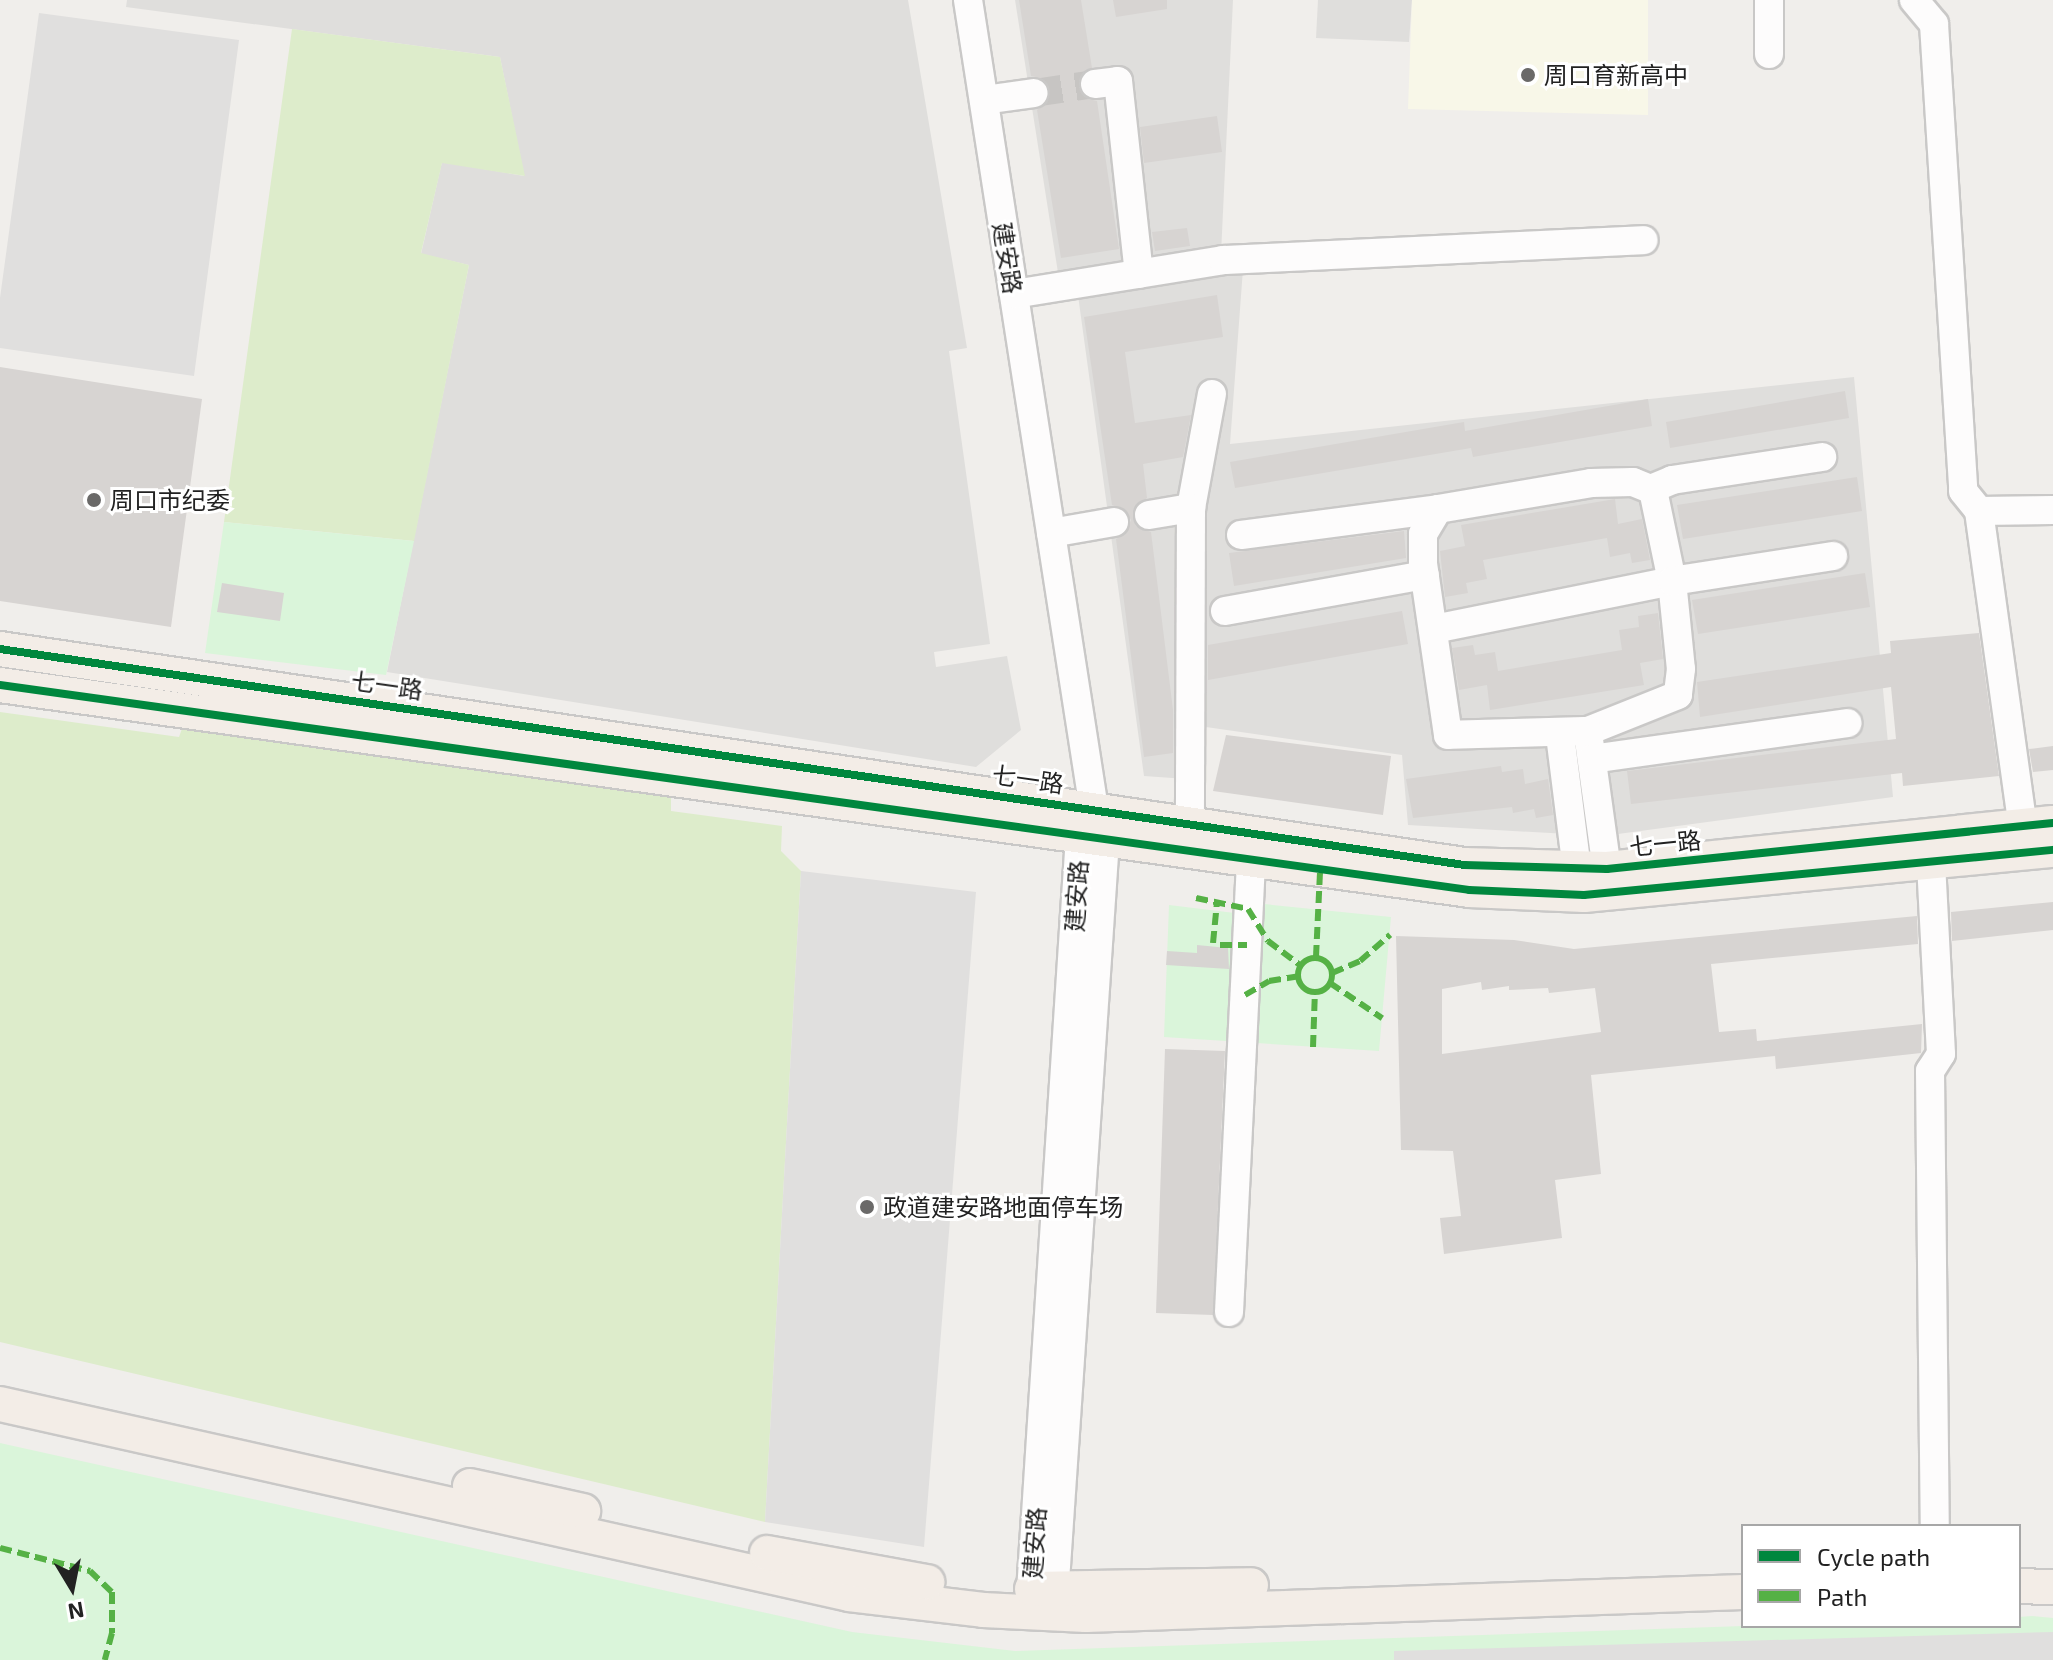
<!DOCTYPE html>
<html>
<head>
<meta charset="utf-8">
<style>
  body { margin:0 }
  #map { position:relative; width:2053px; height:1660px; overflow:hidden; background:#f0eeeb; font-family:"Exo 2","Noto Sans SC",sans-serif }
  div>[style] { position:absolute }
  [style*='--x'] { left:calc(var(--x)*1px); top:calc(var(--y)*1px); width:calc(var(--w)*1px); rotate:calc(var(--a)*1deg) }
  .residential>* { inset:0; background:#dfdedc }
  .education>* { inset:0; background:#f8f7e8 }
  .grass>* { inset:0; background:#ddeccb }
  .park>* { inset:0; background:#daf5da }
  .parking>* { inset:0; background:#e0dfde }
  .building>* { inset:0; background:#d7d4d2 }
  .minor-tunnel>* { height:28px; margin-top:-14px; transform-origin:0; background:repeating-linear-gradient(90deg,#c7c5c3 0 28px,transparent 0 42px) }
  .roads { filter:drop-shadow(2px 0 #c9c8c7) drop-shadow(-2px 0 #c9c8c7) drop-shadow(0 2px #c9c8c7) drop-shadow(0 -2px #c9c8c7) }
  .minor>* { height:28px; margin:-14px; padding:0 14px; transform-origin:14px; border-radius:14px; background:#fdfcfc }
  .major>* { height:34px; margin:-17px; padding:0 17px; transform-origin:17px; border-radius:17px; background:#f3ede7 }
  .quiet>* { height:6px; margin-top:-3px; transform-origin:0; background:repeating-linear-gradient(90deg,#55b145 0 12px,transparent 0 18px) }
  .quiet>.ring { margin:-3px; padding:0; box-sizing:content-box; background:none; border:6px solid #55b145; border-radius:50% }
  .cycleway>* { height:8px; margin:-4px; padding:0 4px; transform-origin:4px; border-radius:4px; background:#00873e }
  .dots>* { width:22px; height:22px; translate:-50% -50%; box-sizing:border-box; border:4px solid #fff; border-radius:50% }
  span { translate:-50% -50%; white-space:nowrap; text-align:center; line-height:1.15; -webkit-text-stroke:6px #fff; paint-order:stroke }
  .poi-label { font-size:24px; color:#222 }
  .left { translate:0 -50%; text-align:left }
  .street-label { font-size:24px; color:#222 }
  .legend { position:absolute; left:1741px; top:1524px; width:280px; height:104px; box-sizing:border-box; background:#fff; border:2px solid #a7a7a7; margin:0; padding:10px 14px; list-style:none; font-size:24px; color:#222 }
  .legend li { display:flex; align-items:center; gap:16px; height:40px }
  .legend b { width:40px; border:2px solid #a7a7a7 }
  .north { position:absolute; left:32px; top:1548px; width:80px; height:80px; -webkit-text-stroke:6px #fff; paint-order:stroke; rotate:170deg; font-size:22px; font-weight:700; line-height:32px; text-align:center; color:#222 }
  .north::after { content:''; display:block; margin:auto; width:28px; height:36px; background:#222; clip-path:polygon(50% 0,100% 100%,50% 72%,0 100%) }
</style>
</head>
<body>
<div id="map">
  <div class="residential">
    <div style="clip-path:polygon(127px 0,908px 0,967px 348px,949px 351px,990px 644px,934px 652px,936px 667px,1007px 656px,1021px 730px,976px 767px,387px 672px,469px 265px,421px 254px,442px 162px,524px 176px,500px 57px,126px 7px)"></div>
    <div style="clip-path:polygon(1015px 0,1233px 0,1221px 254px,1059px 279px)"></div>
    <div style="clip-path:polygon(1318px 0,1412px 0,1409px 42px,1316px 38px)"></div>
    <div style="clip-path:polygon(1243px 269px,1230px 444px,1854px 377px,1893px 797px,1603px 836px,1408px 825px,1402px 755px,1206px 727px,1201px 780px,1144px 776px,1077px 288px)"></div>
  </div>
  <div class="education">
    <div style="clip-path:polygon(1412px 0,1648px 0,1648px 115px,1408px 109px)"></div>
  </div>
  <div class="grass">
    <div style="clip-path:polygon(292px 29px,500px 57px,525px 176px,442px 163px,421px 253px,469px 265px,414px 541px,224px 522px)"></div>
    <div style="clip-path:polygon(0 712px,179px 737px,184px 723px,671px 797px,671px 811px,782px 826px,781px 851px,801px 871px,765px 1522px,0 1342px)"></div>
  </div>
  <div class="park">
    <div style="clip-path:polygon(224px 522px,414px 541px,386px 675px,205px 653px)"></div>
    <div style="clip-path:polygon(1244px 902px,1391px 917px,1379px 1051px,1164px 1037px,1169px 905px,1243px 914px)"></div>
    <div style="clip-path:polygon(0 1443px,852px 1632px,1015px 1651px,1743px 1626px,2019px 1626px,2019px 1617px,2032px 1616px,2053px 1618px,2053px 1660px,0 1660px)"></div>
  </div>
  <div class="parking">
    <div style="clip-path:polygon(39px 13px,239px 40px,194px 376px,0 348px,0 298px)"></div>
    <div style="clip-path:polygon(801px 871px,976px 892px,924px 1547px,765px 1522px)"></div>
    <div style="clip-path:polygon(2053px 1632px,2053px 1660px,1394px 1660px,1394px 1651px)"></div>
  </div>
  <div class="building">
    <div style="clip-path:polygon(1019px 0,1081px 0,1092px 68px,1080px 77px,1078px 87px,1088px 99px,1097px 101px,1119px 249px,1061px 258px,1037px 110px,1049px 100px,1051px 90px,1041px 78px,1031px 76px)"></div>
    <div style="clip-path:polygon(1113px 0,1167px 0,1167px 9px,1116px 17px)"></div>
    <div style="clip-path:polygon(1217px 116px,1222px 152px,1144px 163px,1140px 127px)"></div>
    <div style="clip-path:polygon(1187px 228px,1190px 246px,1155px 251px,1152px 232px)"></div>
    <div style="clip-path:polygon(1217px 295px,1223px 337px,1125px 352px,1135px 423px,1191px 415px,1183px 457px,1143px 464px,1147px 498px,1133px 510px,1136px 526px,1151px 532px,1173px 710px,1173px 753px,1144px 757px,1116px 539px,1125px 534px,1131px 520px,1126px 511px,1112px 505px,1084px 317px)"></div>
    <div style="clip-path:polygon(0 367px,202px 399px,171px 627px,0 601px)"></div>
    <div style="clip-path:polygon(1845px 391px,1849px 418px,1670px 448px,1666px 422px)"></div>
    <div style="clip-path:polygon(1648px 399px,1652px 426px,1473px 457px,1471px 448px,1235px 488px,1230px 462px,1464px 422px,1465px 431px)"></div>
    <div style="clip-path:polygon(1857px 477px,1862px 511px,1683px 539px,1677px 505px)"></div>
    <div style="clip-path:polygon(1615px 499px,1618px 524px,1642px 519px,1650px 560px,1632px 563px,1630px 553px,1610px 557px,1607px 538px,1483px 560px,1487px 579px,1466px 583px,1468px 593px,1445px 597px,1440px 551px,1465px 546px,1461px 525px)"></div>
    <div style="clip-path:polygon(1404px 531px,1406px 558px,1234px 586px,1229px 553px)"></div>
    <div style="clip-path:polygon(1865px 573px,1870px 607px,1698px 634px,1692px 600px)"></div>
    <div style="clip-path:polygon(222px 583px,284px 593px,280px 621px,217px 612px)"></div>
    <div style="clip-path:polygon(1402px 611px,1408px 644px,1208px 680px,1208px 645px)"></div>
    <div style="clip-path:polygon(1658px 613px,1663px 659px,1640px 663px,1644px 685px,1490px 710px,1487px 685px,1459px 690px,1452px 648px,1473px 645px,1475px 655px,1495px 652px,1498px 671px,1622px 650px,1619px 630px,1639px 627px,1638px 616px)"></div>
    <div style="clip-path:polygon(1979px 633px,1999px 776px,1903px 786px,1902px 773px,1631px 804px,1627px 771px,1896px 739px,1891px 687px,1700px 717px,1697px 682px,1891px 653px,1890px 641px)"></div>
    <div style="clip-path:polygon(1226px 735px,1391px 756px,1383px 815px,1213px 791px)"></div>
    <div style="clip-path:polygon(2053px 746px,2053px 770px,2033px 772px,2029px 749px)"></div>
    <div style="clip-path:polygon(1501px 766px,1502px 772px,1523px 769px,1525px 784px,1548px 779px,1553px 815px,1536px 818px,1534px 809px,1513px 813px,1512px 807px,1413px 818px,1406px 779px)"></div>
    <div style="clip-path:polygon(2053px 902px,2053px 930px,1952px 941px,1951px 912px)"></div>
    <div style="clip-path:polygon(evenodd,1917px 916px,1918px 944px,1711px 964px,1719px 1032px,1756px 1029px,1757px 1041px,1922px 1024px,1921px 1053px,1776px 1069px,1775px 1056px,1591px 1075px,1601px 1174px,1555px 1180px,1562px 1238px,1444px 1254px,1440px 1218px,1461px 1216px,1453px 1151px,1401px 1150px,1396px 936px,1514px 940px,1574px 949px,1917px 916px,1481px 982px,1482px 990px,1509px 986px,1509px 990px,1548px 988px,1549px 993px,1595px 988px,1601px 1032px,1442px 1054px,1442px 989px,1481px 982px)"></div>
    <div style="clip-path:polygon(1197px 945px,1228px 948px,1229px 969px,1166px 965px,1167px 951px,1197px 953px)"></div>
    <div style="clip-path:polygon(1165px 1049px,1225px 1051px,1213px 1315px,1156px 1313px)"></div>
  </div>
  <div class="minor-tunnel">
    <div style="--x:1034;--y:93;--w:62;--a:-8.4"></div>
  </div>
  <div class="roads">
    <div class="minor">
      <div style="--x:968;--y:0;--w:819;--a:81.15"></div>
      <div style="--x:1094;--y:809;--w:33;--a:70"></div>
      <div style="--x:1105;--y:840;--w:772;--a:93.86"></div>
      <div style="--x:1769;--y:0;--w:54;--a:90"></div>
      <div style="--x:1914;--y:0;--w:31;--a:50"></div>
      <div style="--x:1934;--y:24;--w:468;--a:86.4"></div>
      <div style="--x:1963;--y:491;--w:26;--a:51"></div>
      <div style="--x:1979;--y:511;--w:319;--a:82.1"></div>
      <div style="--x:1095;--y:84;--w:23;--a:-7"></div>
      <div style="--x:1118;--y:81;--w:194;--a:83.8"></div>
      <div style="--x:984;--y:100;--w:50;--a:-8"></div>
      <div style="--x:1014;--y:294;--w:212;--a:-9.2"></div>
      <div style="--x:1223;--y:260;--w:421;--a:-2.7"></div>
      <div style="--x:1633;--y:482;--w:22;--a:22"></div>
      <div style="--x:1653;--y:490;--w:93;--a:78.2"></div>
      <div style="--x:1672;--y:581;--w:88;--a:84.2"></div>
      <div style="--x:1681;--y:669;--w:26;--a:97"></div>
      <div style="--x:1678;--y:695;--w:97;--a:158.2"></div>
      <div style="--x:1588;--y:731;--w:140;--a:178.4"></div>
      <div style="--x:1448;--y:735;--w:173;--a:-98.3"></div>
      <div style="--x:1423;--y:564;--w:30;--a:-90"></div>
      <div style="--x:1423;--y:534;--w:29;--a:-59"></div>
      <div style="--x:1438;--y:509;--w:155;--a:-9.6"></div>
      <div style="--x:1591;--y:483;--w:42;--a:-1.4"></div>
      <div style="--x:1651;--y:489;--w:23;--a:-23"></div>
      <div style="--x:1672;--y:480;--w:152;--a:-8.7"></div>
      <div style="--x:1191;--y:508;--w:116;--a:-79.6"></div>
      <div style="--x:1979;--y:511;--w:74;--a:-0.8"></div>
      <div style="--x:1149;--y:515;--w:43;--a:-9.5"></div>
      <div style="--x:1191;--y:508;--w:313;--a:90.2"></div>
      <div style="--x:1051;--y:533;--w:64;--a:-9.9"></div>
      <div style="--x:1241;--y:535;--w:199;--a:-7.5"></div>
      <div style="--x:1225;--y:611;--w:203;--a:-10.2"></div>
      <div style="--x:1434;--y:629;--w:243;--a:-11.4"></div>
      <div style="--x:1672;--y:581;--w:163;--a:-8.8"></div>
      <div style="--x:1560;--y:735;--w:135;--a:82.8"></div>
      <div style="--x:1589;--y:740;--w:130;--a:82.1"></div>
      <div style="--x:1592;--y:759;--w:258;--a:-8"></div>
      <div style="--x:1931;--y:863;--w:191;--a:87"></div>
      <div style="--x:1941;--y:1054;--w:20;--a:123"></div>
      <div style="--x:1930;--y:1071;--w:455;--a:89.4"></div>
      <div style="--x:1229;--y:1312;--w:452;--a:-87.2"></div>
      <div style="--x:1030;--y:1607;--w:773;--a:-86.29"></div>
      <div style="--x:1080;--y:836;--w:21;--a:-62"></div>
    </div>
    <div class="major">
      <div style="--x:0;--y:649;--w:1480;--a:8.39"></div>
      <div style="--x:1464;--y:865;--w:143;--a:1.6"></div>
      <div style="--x:1607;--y:869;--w:448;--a:-5.9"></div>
      <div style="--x:0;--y:685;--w:1483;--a:7.94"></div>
      <div style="--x:1469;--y:890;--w:115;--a:2.5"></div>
      <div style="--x:1584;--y:895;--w:471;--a:-5.5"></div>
      <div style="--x:0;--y:1404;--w:870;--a:12.61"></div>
      <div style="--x:849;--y:1594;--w:135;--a:6.8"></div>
      <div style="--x:983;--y:1610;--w:103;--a:2.8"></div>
      <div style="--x:1086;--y:1615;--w:657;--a:-2"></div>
      <div style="--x:470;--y:1486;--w:116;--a:12.5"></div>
      <div style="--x:767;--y:1553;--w:163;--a:10.3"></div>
      <div style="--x:2019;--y:1586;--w:34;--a:2"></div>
      <div style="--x:1032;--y:1589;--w:219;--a:-1"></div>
    </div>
  </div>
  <div class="quiet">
    <div style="--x:1196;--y:898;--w:53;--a:11.9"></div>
    <div style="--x:1248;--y:909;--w:38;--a:58"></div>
    <div style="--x:1268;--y:941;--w:41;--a:37.1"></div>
    <div style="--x:1213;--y:943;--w:41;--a:-84.4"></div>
    <div style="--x:1220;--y:945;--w:27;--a:0"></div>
    <div style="--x:1316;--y:957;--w:85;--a:-87.3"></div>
    <div class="ring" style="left:1298px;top:958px;width:28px;height:28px"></div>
    <div style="--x:1332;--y:973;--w:30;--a:-23"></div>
    <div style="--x:1360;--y:961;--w:40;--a:-41"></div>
    <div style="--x:1330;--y:983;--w:63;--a:33.9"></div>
    <div style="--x:1245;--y:995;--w:28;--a:-30"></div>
    <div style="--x:1269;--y:981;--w:30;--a:-9"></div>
    <div style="--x:1313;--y:1047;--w:56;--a:-88"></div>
    <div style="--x:0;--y:1548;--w:93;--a:14.3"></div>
    <div style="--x:90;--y:1571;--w:30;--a:44"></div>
    <div style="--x:112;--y:1592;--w:41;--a:90"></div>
    <div style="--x:112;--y:1633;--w:28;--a:105"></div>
  </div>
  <div class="cycleway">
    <div style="--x:0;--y:649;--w:1480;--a:8.39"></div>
    <div style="--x:1464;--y:865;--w:143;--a:1.6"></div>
    <div style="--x:1607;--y:869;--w:448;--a:-5.9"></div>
    <div style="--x:0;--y:685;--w:1483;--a:7.94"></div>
    <div style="--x:1469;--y:890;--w:115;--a:2.5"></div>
    <div style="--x:1584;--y:895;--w:471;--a:-5.5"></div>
  </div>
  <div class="dots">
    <div style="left:1528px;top:75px;background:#6a6968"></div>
    <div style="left:94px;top:500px;background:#6a6968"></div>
    <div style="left:867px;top:1207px;background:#6a6968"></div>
  </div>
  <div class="poi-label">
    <span class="left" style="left:1544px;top:75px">周口育新高中</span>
    <span class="left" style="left:110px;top:500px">周口市纪委</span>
    <span class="left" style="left:883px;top:1207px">政道建安路地面停车场</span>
  </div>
  <div class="street-label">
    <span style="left:1008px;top:258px;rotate:81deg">建安路</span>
    <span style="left:387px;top:685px;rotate:8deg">七一路</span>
    <span style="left:1028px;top:779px;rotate:8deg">七一路</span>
    <span style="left:1665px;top:843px;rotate:-6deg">七一路</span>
    <span style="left:1076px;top:896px;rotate:-86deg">建安路</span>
    <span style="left:1034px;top:1543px;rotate:-86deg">建安路</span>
  </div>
  <ul class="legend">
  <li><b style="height:10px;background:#00873e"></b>Cycle path</li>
  <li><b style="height:10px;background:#55b145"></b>Path</li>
  </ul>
  <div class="north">N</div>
</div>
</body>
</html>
